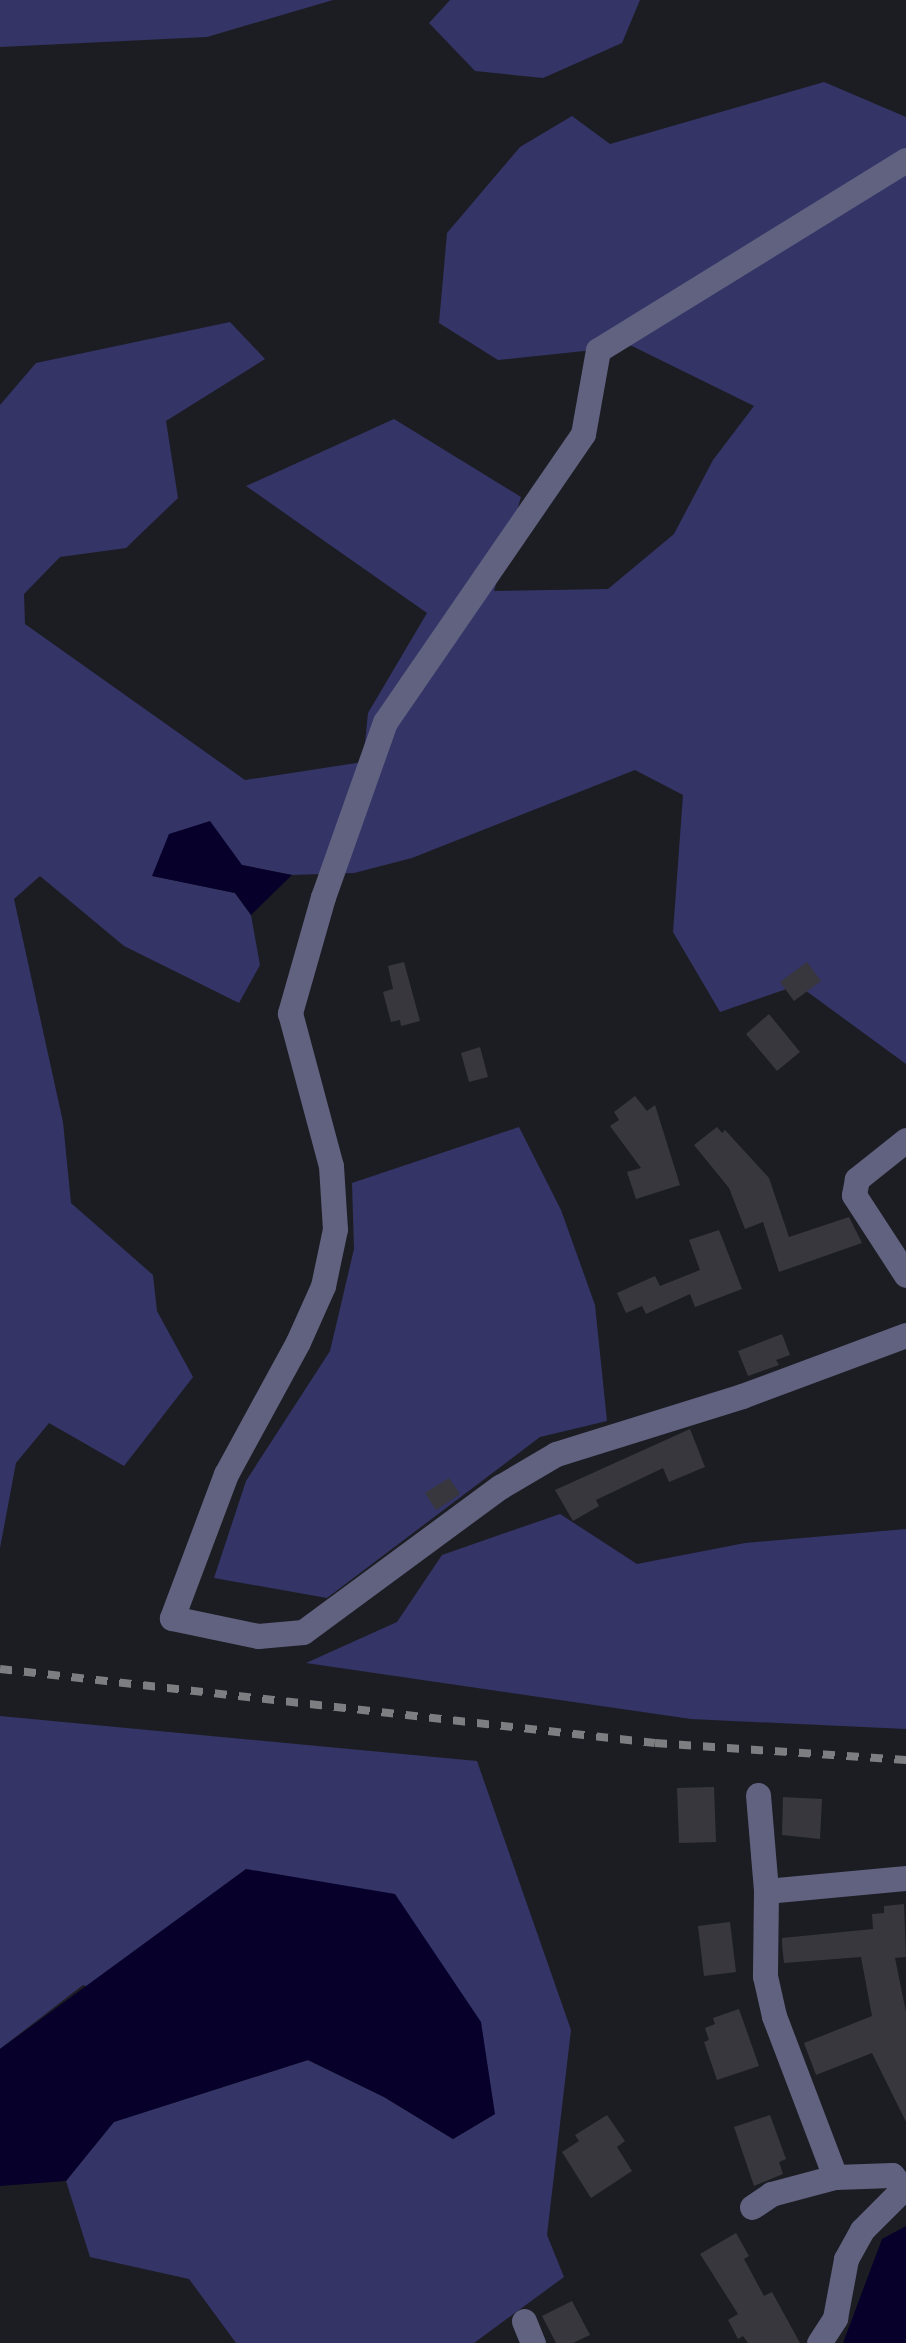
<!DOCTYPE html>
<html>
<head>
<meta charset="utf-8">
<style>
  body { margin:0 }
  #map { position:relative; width:906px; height:2343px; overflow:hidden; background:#1c1d22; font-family:"DM Sans",sans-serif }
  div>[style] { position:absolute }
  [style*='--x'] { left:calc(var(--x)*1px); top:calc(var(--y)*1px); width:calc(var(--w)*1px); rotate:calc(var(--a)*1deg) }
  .green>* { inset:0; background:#343467 }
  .water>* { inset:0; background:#07002a }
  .building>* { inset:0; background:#37373d }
  .street>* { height:25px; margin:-12.5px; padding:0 12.5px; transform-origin:12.5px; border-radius:12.5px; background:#606280 }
  .rail>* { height:8px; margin-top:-4px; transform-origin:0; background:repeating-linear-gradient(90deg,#7d7e82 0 12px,transparent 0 24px) }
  span { translate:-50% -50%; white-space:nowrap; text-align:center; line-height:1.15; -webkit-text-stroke:9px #131419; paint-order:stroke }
</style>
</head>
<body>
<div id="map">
  <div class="green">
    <div style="clip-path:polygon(0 0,333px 0,207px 37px,0 47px)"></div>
    <div style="clip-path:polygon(450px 0,640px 0,622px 43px,543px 78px,475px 71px,429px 23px)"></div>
    <div style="clip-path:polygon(824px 82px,906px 117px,906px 1064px,798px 985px,720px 1012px,673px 932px,683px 795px,635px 770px,412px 858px,354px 873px,292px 875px,242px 865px,153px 876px,235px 893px,251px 915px,260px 965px,239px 1003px,124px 946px,40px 876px,14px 899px,63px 1122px,71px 1203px,153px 1275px,157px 1311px,193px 1377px,124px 1466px,49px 1423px,16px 1463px,0 1548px,0 405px,36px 363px,230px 322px,265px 359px,166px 421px,178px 498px,126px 548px,60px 557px,24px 594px,25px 624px,245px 780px,363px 762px,368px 713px,427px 613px,246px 486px,394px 419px,521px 497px,494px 591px,608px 589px,674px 534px,713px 460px,754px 406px,632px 346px,498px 360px,439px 323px,447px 233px,520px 147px,572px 116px,610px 144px)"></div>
    <div style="clip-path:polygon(519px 1127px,561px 1210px,595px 1305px,607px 1421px,540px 1437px,327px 1598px,214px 1578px,246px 1481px,330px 1351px,354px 1249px,352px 1183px)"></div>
    <div style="clip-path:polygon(560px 1514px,637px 1564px,745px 1543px,906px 1529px,906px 1729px,691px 1719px,306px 1663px,397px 1622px,442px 1555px)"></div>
    <div style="clip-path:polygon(0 1716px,477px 1761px,571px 2030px,547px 2235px,564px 2277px,474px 2343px,236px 2343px,189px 2279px,90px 2257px,66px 2181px,113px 2122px,308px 2060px,384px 2097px,453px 2139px,495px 2114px,83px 1985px,0 2049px)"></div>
  </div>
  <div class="water">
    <div style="clip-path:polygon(210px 821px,242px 865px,292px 875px,251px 915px,235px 893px,152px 876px,169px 834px)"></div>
    <div style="clip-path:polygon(246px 1869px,395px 1894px,481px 2022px,495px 2114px,453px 2139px,384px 2097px,308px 2060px,114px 2122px,66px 2181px,0 2186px,0 2049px)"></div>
    <div style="clip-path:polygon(906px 2226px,906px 2343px,843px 2343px,882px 2239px)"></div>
  </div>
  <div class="building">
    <div style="clip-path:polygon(404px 962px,420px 1021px,401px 1026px,400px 1020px,391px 1022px,383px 992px,393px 989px,388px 966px)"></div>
    <div style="clip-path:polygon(807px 962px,821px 981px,794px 1001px,780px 982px)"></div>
    <div style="clip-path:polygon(769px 1014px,800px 1052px,777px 1071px,746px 1034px)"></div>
    <div style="clip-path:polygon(480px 1047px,488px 1077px,469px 1082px,461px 1053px)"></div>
    <div style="clip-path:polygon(635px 1096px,647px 1111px,655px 1105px,680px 1185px,636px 1199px,627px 1172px,641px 1168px,610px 1126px,619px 1120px,614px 1112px)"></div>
    <div style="clip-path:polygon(717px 1127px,722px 1133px,725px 1130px,769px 1178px,789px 1237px,849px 1217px,862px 1243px,779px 1272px,763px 1222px,745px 1229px,729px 1188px,694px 1145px)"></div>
    <div style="clip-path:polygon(719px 1230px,742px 1289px,695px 1307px,690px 1294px,646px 1314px,642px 1306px,626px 1313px,617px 1293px,655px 1276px,660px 1286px,700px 1270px,689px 1240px)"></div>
    <div style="clip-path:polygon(782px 1334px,790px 1355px,776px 1360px,779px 1365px,748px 1376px,738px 1351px)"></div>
    <div style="clip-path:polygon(690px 1429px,705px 1467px,669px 1482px,663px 1468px,596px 1500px,599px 1506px,573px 1521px,555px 1490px)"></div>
    <div style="clip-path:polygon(449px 1478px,460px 1494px,436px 1510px,425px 1493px)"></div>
    <div style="clip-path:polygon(714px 1787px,716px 1842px,679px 1843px,677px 1788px)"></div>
    <div style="clip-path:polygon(783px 1797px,822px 1799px,820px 1839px,782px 1835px)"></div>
    <div style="clip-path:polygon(904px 1904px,906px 1957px,895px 1958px,906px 2012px,906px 2122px,872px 2053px,816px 2075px,804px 2043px,872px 2016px,861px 1957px,784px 1963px,782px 1945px,782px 1938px,873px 1929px,872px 1914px,884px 1913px,884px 1906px)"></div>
    <div style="clip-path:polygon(730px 1922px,736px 1972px,704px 1976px,698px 1926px)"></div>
    <div style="clip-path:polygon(739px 2009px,759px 2066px,717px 2080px,704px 2042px,709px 2040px,705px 2028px,715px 2024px,713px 2018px)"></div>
    <div style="clip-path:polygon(607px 2115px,625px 2141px,617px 2147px,632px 2171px,591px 2198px,562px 2152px,579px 2141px,575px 2135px)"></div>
    <div style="clip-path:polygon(770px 2115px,786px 2159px,779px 2162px,783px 2174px,754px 2186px,734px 2127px)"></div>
    <div style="clip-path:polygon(736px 2233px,749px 2256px,744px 2259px,764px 2296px,772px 2292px,800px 2343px,748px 2343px,743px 2336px,738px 2339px,728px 2320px,738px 2314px,700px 2254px)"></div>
    <div style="clip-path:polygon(572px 2301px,590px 2335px,573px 2343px,556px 2343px,542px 2316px)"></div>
  </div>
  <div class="street">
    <div style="--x:906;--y:160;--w:362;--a:148.3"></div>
    <div style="--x:598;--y:350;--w:85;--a:100.1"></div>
    <div style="--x:583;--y:434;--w:349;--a:124.5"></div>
    <div style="--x:385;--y:722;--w:186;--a:109.5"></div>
    <div style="--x:323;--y:897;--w:121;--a:105.9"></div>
    <div style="--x:290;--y:1013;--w:158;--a:75"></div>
    <div style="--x:331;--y:1166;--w:63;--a:86.4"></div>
    <div style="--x:335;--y:1229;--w:58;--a:101.9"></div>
    <div style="--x:323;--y:1286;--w:61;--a:114.1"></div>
    <div style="--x:298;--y:1342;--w:150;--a:118.6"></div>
    <div style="--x:226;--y:1474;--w:154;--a:110.6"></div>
    <div style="--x:172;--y:1618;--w:88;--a:11.8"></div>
    <div style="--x:258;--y:1636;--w:45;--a:-5.1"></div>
    <div style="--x:303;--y:1632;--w:245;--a:-36.4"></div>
    <div style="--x:500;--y:1487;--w:65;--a:-30.5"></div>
    <div style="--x:556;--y:1454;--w:195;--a:-17.3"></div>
    <div style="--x:742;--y:1396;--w:175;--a:-20.4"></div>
    <div style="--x:906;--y:1140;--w:63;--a:141.5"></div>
    <div style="--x:857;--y:1179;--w:16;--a:101"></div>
    <div style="--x:854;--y:1195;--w:95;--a:57"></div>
    <div style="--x:758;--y:1795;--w:96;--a:85.2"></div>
    <div style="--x:766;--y:1891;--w:85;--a:90.7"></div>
    <div style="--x:765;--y:1976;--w:41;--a:77.3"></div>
    <div style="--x:774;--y:2016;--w:172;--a:69.2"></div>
    <div style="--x:766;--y:1891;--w:141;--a:-5.3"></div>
    <div style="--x:752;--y:2207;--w:23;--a:-34"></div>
    <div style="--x:771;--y:2194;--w:66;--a:-14.9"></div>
    <div style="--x:835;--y:2177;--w:57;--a:-2"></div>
    <div style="--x:892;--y:2175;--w:17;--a:50"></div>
    <div style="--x:524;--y:2321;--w:24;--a:68"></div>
    <div style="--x:819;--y:2343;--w:30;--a:-57"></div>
    <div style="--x:835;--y:2318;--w:60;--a:-79.4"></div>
    <div style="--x:846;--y:2259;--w:33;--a:-61"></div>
    <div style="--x:862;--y:2230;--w:62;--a:-45"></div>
  </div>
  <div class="rail">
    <div style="--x:0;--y:1669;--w:659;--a:6.45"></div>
    <div style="--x:655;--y:1743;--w:252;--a:3.9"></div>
  </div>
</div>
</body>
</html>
